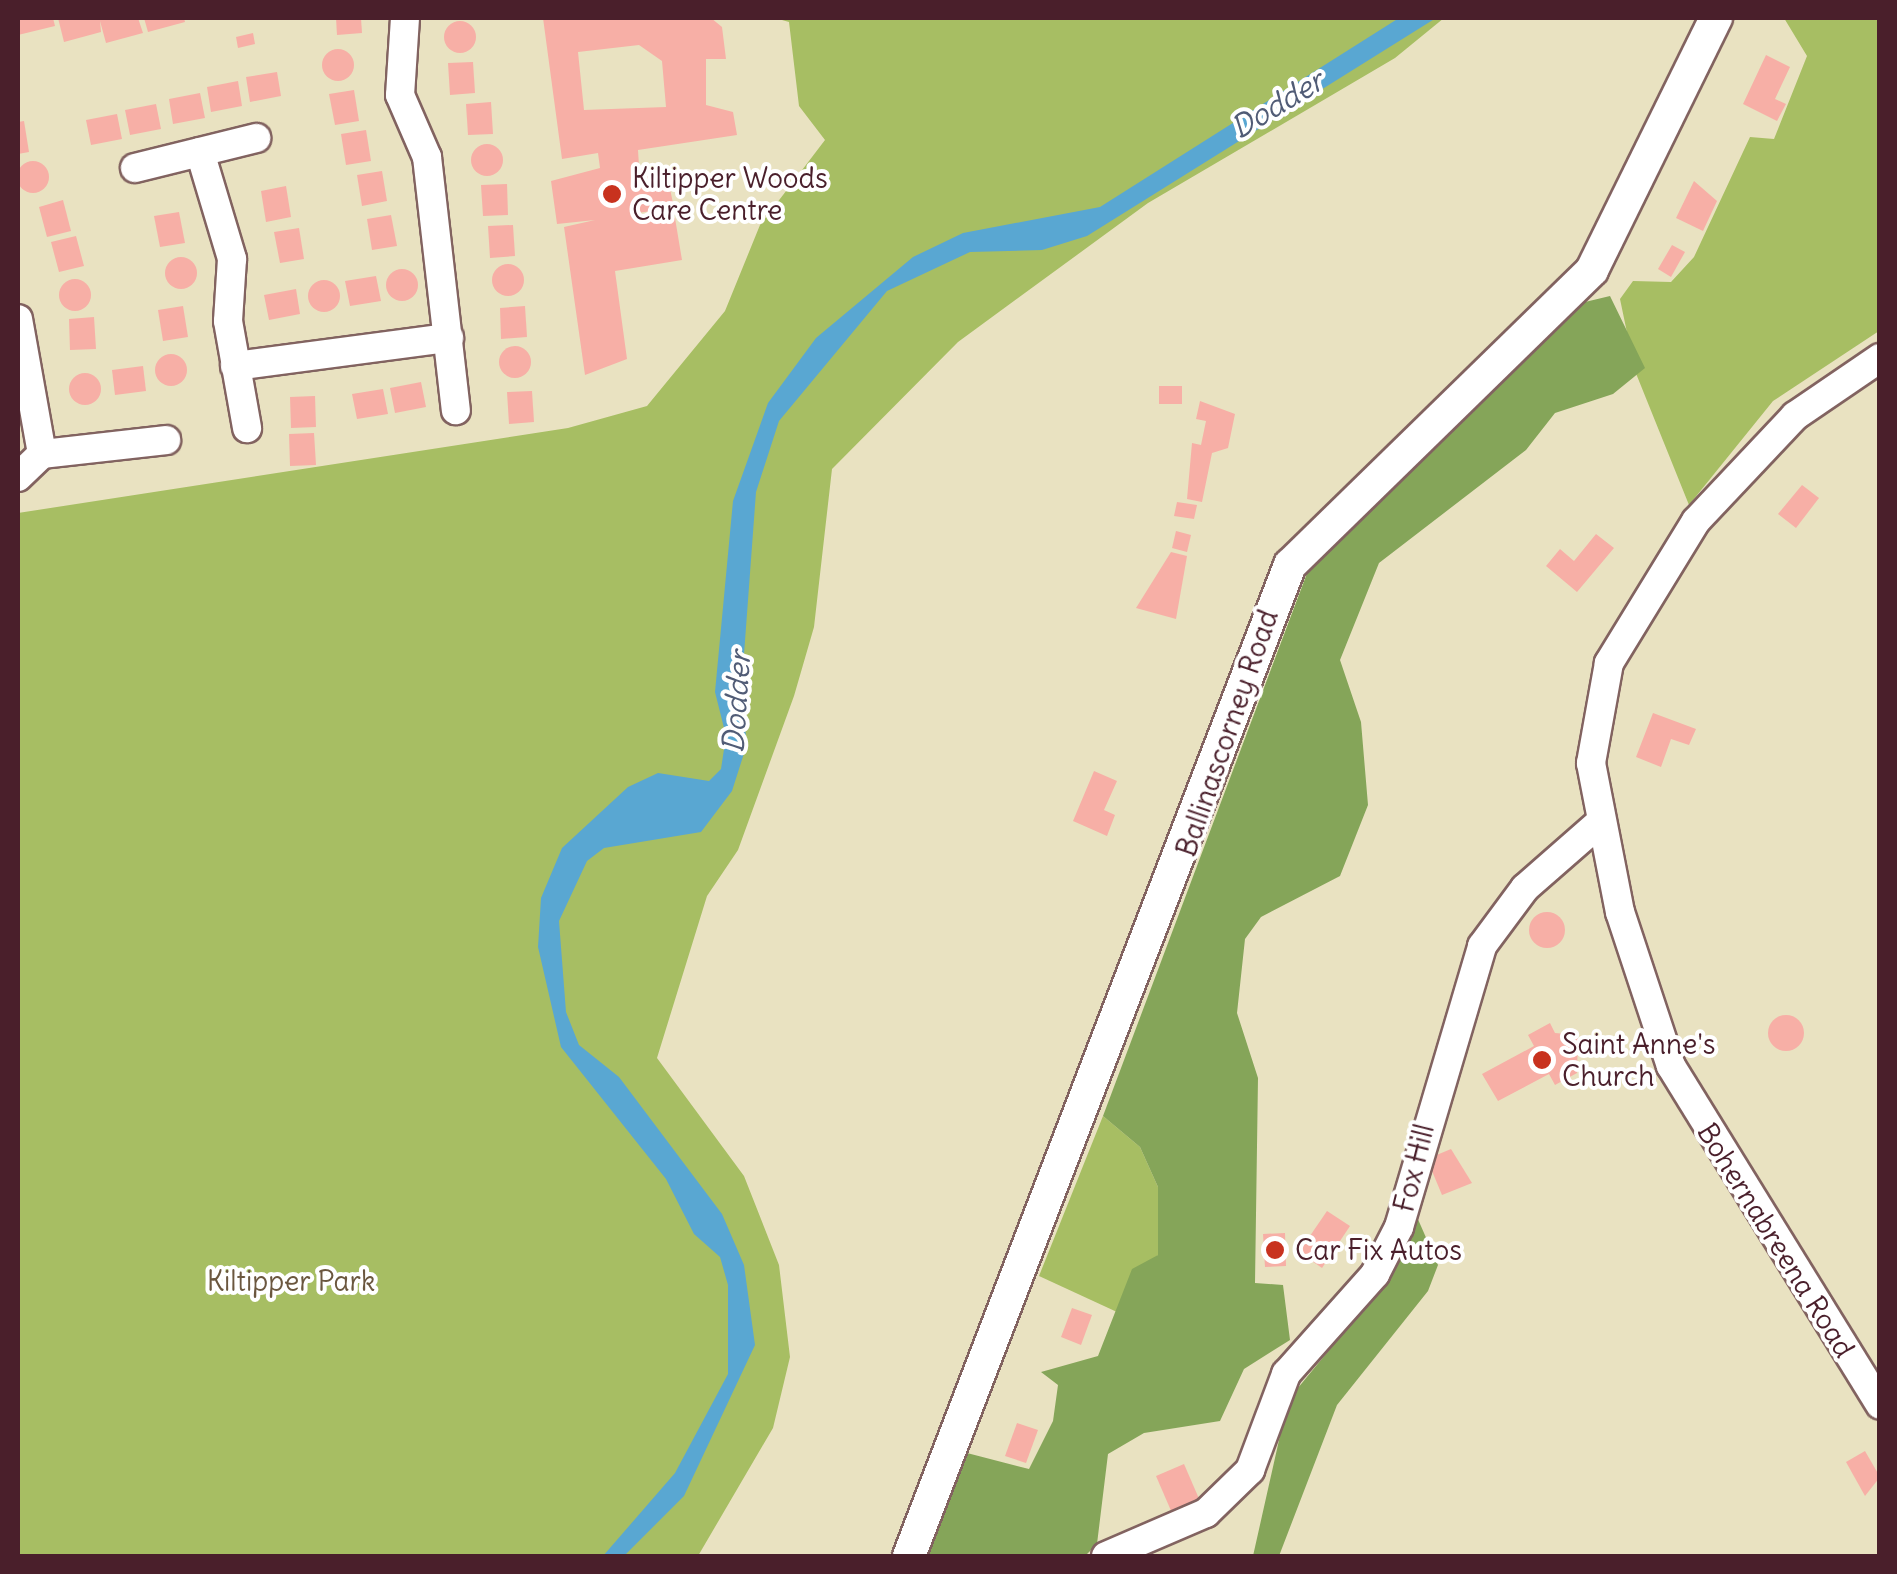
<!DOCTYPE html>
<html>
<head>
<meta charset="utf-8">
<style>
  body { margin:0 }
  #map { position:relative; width:1897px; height:1574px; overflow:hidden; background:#e9e2c1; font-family:Delius,sans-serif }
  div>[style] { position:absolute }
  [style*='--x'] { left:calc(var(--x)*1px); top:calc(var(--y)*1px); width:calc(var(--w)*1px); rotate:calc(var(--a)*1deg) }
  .green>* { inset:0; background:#a7be63 }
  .forest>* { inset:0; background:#85a559 }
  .water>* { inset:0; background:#59a7d2 }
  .building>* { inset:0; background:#f7afa6 }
  .round { border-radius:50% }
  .roads { filter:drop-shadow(2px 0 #826360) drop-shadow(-2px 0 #826360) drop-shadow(0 2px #826360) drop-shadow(0 -2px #826360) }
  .minor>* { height:28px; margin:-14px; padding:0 14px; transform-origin:14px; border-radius:14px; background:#fff }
  .major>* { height:32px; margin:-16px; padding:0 16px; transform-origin:16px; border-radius:16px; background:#fff }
  .dots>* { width:28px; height:28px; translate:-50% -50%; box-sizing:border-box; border:5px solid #fff; border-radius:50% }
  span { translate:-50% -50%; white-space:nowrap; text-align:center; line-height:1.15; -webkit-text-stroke:8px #fff; paint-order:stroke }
  .poi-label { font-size:28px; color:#4a1f2b }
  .left { translate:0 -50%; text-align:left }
  .street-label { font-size:28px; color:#4a1f2b }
  .park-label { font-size:28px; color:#6b573f }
  .water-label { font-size:30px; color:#515c76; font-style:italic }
  .frame { position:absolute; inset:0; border:20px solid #4a1f2b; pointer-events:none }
</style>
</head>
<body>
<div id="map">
  <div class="green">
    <div style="clip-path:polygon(775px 18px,1444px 18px,1395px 58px,1148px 203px,958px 342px,832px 469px,814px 627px,794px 696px,738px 850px,707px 896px,657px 1058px,744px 1176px,779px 1265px,790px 1357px,773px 1428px,698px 1556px,18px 1556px,18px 513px,568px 428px,647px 406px,725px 311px,760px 225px,825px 140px,799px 106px,789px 22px)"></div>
    <div style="clip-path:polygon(1784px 18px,1879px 18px,1879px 331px,1773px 401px,1689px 505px,1635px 371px,1620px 299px,1633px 281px,1671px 282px,1694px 257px,1750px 137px,1774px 139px,1807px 56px)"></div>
    <div style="clip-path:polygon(1103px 1116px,1140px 1147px,1158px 1187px,1158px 1255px,1117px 1312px,1039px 1276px)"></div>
  </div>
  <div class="forest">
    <div style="clip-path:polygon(1610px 296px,1645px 368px,1613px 394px,1555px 413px,1526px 450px,1379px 563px,1340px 660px,1361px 722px,1368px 805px,1340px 876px,1261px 917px,1245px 939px,1237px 1013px,1258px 1078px,1255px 1283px,1283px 1285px,1290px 1340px,1244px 1369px,1220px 1421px,1144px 1433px,1108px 1454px,1097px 1544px,1085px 1556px,926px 1556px,967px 1453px,1029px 1469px,1053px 1421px,1058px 1385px,1041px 1372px,1098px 1356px,1132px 1269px,1158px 1255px,1158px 1187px,1140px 1147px,1103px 1116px,1312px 560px,1585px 302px)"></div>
    <div style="clip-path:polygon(1417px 1217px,1438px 1265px,1428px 1291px,1337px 1405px,1279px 1556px,1253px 1556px,1288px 1400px,1391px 1275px)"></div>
  </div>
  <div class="water">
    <div style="clip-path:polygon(1399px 18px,1436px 18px,1087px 236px,1042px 250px,970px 252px,887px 291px,779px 421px,756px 492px,741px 695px,747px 744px,732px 791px,701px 832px,604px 848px,587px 861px,559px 921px,566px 1012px,579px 1045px,619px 1077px,722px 1214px,744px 1265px,755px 1345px,684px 1496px,624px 1556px,603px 1556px,675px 1473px,728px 1374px,728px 1285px,720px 1257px,694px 1234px,666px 1179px,561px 1047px,538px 947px,541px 898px,562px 848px,628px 787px,658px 773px,709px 781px,721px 769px,726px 736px,715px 692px,733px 501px,768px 403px,816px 338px,913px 257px,963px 233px,1100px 207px)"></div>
  </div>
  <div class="building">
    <div style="clip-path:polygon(18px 18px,53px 18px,55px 26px,18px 35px)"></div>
    <div style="clip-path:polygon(58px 18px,138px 18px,143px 33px,106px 43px,100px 21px,101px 32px,64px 42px)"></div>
    <div style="clip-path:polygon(144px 18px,184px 18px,185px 22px,148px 32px)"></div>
    <div style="clip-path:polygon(336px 18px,361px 18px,362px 33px,337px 35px)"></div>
    <div style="clip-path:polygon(evenodd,543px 18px,711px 18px,722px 27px,726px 59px,706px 59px,706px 105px,733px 112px,737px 135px,638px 150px,639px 166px,668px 179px,674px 208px,637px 213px,638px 223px,675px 218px,682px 260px,615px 271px,627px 359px,585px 375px,564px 227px,595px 220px,557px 224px,551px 181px,600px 168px,598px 153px,562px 159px,543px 18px,639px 45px,662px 61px,666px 107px,584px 110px,578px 52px,639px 45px)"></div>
    <div class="round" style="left:444px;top:21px;width:32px;height:32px"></div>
    <div style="clip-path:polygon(253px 33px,255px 44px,238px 48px,236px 37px)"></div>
    <div class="round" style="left:322px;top:49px;width:32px;height:32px"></div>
    <div style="clip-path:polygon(1766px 55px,1790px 67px,1775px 99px,1786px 104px,1777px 121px,1743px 104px)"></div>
    <div style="clip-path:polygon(473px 62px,475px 93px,450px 95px,448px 63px)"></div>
    <div style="clip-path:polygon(277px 72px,281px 96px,250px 102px,246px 77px)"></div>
    <div style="clip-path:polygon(238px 81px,242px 106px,211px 112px,207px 87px)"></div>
    <div style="clip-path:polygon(354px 90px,359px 121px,335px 125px,329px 94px)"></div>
    <div style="clip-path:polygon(200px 93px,205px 118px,173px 124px,169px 99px)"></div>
    <div style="clip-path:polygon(491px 102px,493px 134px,468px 135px,466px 104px)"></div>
    <div style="clip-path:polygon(156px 104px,161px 129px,130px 135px,125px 110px)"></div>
    <div style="clip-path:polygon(117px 114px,122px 139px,91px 145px,86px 120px)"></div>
    <div style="clip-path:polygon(24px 121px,29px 152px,18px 154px,18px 122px)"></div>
    <div style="clip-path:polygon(366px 130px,371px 161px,346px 165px,341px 134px)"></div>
    <div class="round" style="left:471px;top:144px;width:32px;height:32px"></div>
    <div class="round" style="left:17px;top:161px;width:32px;height:32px"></div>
    <div style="clip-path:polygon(382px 171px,387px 201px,362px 206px,357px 175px)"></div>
    <div style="clip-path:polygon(1694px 181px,1717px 201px,1703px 231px,1676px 218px)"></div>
    <div style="clip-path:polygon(507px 184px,508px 215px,483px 216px,481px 185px)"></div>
    <div style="clip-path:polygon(286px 186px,291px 217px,266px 222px,261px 191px)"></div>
    <div style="clip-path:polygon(63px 200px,71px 231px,47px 237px,39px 207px)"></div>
    <div style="clip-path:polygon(179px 212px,185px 243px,160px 247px,154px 216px)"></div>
    <div style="clip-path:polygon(391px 215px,397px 246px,372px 250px,367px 219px)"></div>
    <div style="clip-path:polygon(513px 225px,515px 256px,490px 258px,488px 226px)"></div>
    <div style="clip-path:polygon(299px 228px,304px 259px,280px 263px,274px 232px)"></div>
    <div style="clip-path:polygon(76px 236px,84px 266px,59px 272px,51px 242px)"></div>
    <div style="clip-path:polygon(1672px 245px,1685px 252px,1671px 277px,1658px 269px)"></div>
    <div class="round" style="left:165px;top:257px;width:32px;height:32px"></div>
    <div class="round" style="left:492px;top:264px;width:32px;height:32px"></div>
    <div class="round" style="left:386px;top:269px;width:32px;height:32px"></div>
    <div style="clip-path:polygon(376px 276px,381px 301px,350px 306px,345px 281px)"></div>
    <div class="round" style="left:59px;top:279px;width:32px;height:32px"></div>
    <div class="round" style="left:308px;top:280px;width:32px;height:32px"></div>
    <div style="clip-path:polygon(296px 289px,300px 314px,269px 320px,264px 295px)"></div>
    <div style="clip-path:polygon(183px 306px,188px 337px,163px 341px,158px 310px)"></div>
    <div style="clip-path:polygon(525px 306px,527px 337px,501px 339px,500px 308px)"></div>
    <div style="clip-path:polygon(94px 317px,96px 349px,70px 350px,69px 319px)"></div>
    <div class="round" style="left:499px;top:346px;width:32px;height:32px"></div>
    <div class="round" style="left:155px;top:354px;width:32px;height:32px"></div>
    <div style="clip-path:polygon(143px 366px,146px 391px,115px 395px,112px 370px)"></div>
    <div class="round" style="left:69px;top:373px;width:32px;height:32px"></div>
    <div style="clip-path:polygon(421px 382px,426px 407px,395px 413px,390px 388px)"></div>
    <div style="clip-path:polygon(1159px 386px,1182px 386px,1182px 404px,1159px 404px)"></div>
    <div style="clip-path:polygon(383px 389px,388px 414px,357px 419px,352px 394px)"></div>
    <div style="clip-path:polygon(532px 391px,534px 422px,509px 424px,507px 392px)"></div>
    <div style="clip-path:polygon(315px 396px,316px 427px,291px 428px,290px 397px)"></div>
    <div style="clip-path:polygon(1200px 401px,1235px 414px,1228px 448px,1212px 453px,1202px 502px,1187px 499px,1192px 443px,1201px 445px,1206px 421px,1196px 419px)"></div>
    <div style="clip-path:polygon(314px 433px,316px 465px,290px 466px,289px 434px)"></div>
    <div style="clip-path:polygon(1802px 485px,1819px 498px,1796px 528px,1778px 514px)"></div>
    <div style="clip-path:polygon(1177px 502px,1197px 505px,1194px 519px,1174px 516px)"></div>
    <div style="clip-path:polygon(1176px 531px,1191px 535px,1187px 552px,1172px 548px)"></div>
    <div style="clip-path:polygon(1596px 534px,1614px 548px,1577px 592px,1546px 566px,1560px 549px,1574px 561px)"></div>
    <div style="clip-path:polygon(1171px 552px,1187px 556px,1176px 619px,1136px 608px)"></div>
    <div style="clip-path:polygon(1653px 713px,1696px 729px,1689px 745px,1671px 739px,1661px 767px,1636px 757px)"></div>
    <div style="clip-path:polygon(1094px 771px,1117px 781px,1104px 810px,1115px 815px,1107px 836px,1073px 821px)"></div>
    <div class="round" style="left:1529px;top:912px;width:36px;height:36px"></div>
    <div class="round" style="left:1768px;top:1015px;width:36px;height:36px"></div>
    <div style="clip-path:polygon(1550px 1023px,1555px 1033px,1578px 1035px,1577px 1073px,1555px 1085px,1549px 1074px,1498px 1101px,1482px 1074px,1534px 1046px,1528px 1035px)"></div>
    <div style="clip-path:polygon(1451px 1149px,1472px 1183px,1442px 1195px,1427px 1159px)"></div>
    <div style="clip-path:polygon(1327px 1211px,1350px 1226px,1322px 1268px,1299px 1252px)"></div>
    <div style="clip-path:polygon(1285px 1233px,1286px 1266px,1265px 1267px,1263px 1234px)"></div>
    <div style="clip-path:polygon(1072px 1308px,1092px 1315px,1081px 1345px,1061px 1337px)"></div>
    <div style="clip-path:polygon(1017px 1423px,1038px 1430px,1026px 1463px,1005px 1456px)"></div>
    <div style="clip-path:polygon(1865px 1451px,1880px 1477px,1865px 1496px,1846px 1462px)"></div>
    <div style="clip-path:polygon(1184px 1464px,1200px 1501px,1172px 1513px,1156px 1476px)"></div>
  </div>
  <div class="roads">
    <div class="minor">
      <div style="--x:405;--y:18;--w:77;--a:93.7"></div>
      <div style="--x:400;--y:95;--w:68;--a:66.5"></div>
      <div style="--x:427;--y:157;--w:255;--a:83.5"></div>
      <div style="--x:200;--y:152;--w:112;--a:73.3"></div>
      <div style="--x:232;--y:259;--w:62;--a:93.7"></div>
      <div style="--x:228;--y:321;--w:109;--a:79.9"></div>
      <div style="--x:135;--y:168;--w:125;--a:-13.9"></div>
      <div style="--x:18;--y:319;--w:137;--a:79.9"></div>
      <div style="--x:1880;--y:358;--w:103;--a:145.7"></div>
      <div style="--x:1795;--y:416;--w:144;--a:133.3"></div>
      <div style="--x:1696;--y:521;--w:167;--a:121.5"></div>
      <div style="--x:1609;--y:663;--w:102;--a:100.2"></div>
      <div style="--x:1591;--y:763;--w:152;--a:79"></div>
      <div style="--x:1620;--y:912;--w:162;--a:71.7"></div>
      <div style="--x:1671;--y:1066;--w:398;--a:58.3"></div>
      <div style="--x:235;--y:366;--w:216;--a:-7.5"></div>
      <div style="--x:18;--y:477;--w:33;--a:-44"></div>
      <div style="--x:42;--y:454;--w:125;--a:-6.4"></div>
      <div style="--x:1106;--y:1556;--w:109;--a:-23.3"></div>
      <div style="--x:1206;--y:1513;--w:62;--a:-44.3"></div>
      <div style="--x:1250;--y:1470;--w:103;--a:-69.4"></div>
      <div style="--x:1286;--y:1374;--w:134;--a:-48.3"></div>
      <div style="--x:1375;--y:1274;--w:53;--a:-62.9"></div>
      <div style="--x:1399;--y:1227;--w:293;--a:-73.5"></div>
      <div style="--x:1482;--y:946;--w:72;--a:-53.4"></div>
      <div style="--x:1525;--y:888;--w:97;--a:-41.2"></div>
    </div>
    <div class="major">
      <div style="--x:909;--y:1556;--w:1062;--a:-68.97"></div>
      <div style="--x:1290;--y:565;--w:422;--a:-44.3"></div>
      <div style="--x:1592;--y:270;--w:281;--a:-63.8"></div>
    </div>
  </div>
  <div class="dots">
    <div style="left:612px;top:194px;background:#c8321e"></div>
    <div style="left:1542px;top:1060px;background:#c8321e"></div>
    <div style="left:1275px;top:1250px;background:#c8321e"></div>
  </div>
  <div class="poi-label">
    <span class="left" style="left:632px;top:194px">Kiltipper Woods<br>Care Centre</span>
    <span class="left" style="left:1562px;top:1060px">Saint Anne's<br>Church</span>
    <span class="left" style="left:1295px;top:1250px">Car Fix Autos</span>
  </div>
  <div class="street-label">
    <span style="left:1227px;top:733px;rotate:-71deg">Ballinascorney Road</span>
    <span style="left:1414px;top:1168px;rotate:-76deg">Fox Hill</span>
    <span style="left:1776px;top:1240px;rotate:58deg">Bohernabreena Road</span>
  </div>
  <div class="park-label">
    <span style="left:291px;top:1281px">Kiltipper Park</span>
  </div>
  <div class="water-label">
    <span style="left:1277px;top:104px;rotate:-31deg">Dodder</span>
    <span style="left:736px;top:702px;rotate:-86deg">Dodder</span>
  </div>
  <div class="frame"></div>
</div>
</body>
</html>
